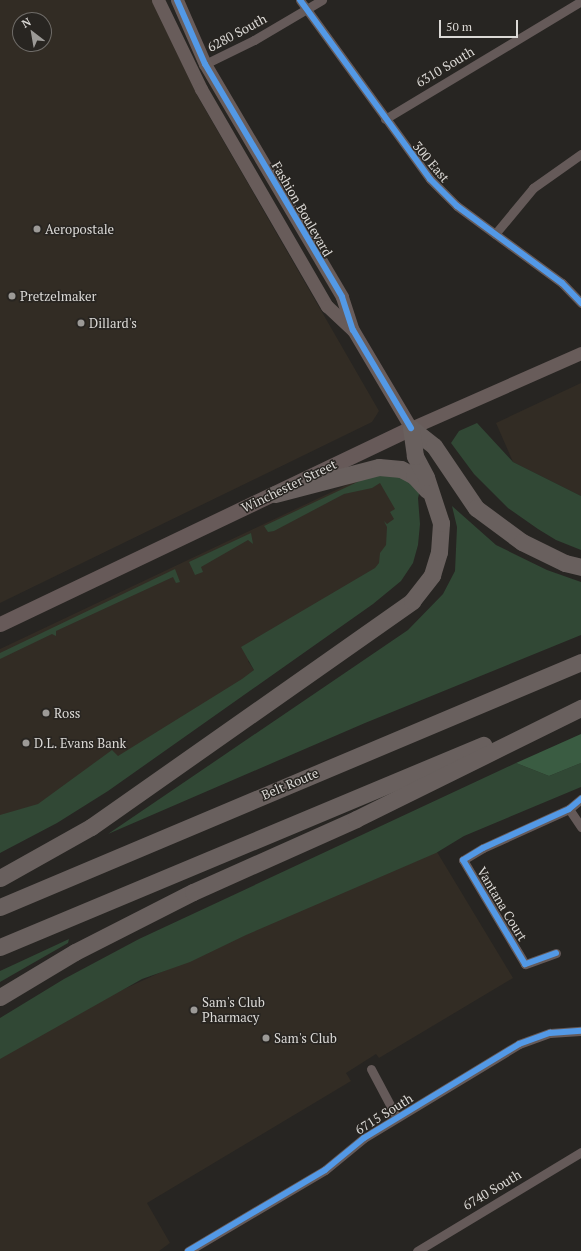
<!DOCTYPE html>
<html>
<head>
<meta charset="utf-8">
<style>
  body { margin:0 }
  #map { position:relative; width:581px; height:1251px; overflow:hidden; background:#272522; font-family:"PT Serif",serif }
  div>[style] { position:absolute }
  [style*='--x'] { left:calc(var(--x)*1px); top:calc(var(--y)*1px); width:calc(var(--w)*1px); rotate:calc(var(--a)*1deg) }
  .built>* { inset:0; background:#322c24 }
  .green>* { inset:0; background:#314835 }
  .forest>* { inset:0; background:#3a5c42 }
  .street>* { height:9px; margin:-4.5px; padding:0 4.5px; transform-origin:4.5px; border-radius:4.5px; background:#655a59 }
  .secondary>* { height:13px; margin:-6.5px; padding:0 6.5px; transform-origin:6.5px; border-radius:6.5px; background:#685c5a }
  .primary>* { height:15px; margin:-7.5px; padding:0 7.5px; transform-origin:7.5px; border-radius:7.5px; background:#675a59 }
  .highway>* { height:17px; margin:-8.5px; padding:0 8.5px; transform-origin:8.5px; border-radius:8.5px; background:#69605e }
  .cycleway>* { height:6px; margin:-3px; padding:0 3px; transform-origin:3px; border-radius:3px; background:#5399e6 }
  .dots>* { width:11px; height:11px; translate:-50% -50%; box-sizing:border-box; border:2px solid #282521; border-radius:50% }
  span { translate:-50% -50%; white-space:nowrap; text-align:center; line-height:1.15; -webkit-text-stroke:3px #282521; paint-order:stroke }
  .street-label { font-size:13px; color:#dbd9d6 }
  .poi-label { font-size:13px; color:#dbd9d6 }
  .left { translate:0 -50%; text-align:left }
  .north { position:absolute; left:12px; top:12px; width:40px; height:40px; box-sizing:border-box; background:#282521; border:1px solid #706d69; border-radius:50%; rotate:329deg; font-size:11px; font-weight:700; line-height:16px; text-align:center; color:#dbd9d6 }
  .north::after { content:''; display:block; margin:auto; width:14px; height:18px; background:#9c9a97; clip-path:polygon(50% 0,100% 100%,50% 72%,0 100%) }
  .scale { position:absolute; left:439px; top:20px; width:79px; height:18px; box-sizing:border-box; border:2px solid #dbd9d6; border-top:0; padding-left:5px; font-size:12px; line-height:14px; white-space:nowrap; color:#dbd9d6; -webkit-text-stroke:3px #282521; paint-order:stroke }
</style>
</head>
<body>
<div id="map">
  <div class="built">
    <div style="clip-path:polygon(evenodd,0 0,152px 0,198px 97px,379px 411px,372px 422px,0 603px,0 0,20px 20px,44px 20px,44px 44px,20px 44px,20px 20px)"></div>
    <div style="clip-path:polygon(581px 383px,581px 496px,513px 462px,496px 423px)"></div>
    <div style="clip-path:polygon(376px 471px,402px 504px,392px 557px,248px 661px,254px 670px,245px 680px,41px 806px,0 823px,0 649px)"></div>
    <div style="clip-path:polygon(437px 852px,513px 978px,379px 1058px,376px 1054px,346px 1073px,351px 1081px,147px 1203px,170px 1243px,159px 1251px,0 1251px,0 1055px,100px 1000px,249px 932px)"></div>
  </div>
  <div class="green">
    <div style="clip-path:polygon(477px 423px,513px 462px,581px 496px,581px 550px,556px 540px,538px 529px,508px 508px,474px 474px,451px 443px,459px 431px)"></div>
    <div style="clip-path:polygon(395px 473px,420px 490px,418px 498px,420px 524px,418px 545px,413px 563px,401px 581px,373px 604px,108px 791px,57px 823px,0 853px,0 815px,38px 804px,112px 750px,118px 756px,242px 679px,254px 670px,241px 647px,375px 568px,379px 563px,380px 553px,386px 545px,387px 527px,384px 521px,387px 524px,394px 519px,390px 512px,395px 509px,380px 483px,372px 488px,344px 494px,274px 531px,268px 532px,264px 526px,368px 477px)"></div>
    <div style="clip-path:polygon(452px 506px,496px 545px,547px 570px,581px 582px,581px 635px,365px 723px,108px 834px,408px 630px,443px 594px,455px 571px,457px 527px)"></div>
    <div style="clip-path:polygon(251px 533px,253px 544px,248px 540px,201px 567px,203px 572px,195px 575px,189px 562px)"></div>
    <div style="clip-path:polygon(175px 569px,180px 582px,176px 583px,173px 577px,56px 631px,56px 636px,52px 634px,0 659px,0 653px)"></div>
    <div style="clip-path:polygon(516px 763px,549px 776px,581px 763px,581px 787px,464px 836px,436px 853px,246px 935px,190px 962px,142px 979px,0 1059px,0 1018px,64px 979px,139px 939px)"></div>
    <div style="clip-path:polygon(69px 939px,68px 943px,0 982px,0 971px)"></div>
  </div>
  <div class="forest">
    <div style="clip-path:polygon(581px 734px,581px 763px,549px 776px,516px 763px)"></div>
  </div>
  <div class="street">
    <div style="--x:300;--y:0;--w:221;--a:54"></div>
    <div style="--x:430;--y:179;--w:38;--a:45"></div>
    <div style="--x:457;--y:206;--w:130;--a:36.3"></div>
    <div style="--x:562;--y:283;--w:28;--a:46"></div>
    <div style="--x:205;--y:64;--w:55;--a:-26.1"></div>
    <div style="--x:254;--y:40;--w:79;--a:-30.5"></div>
    <div style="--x:385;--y:119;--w:229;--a:-31"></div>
    <div style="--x:495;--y:234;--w:60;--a:-50.4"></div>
    <div style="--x:533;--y:188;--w:59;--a:-35.3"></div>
    <div style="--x:569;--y:809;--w:22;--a:56"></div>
    <div style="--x:556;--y:953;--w:33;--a:160"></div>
    <div style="--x:525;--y:964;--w:121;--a:-120.8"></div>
    <div style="--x:463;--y:860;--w:23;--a:-31"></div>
    <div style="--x:483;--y:848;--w:94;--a:-24.4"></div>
    <div style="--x:569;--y:809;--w:16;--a:-40"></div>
    <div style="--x:371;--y:1069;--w:55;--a:62"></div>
    <div style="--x:188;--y:1251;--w:159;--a:-30.6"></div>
    <div style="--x:325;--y:1170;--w:50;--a:-39.4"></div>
    <div style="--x:364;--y:1138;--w:181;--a:-31.2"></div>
    <div style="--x:519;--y:1044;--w:33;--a:-20"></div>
    <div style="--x:550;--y:1033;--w:31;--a:-4"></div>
    <div style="--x:417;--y:1251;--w:192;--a:-31.1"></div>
  </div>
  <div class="secondary">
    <div style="--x:158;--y:0;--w:99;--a:64.2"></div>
    <div style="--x:201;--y:89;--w:251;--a:59.9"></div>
    <div style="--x:327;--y:306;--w:34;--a:43"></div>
    <div style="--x:177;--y:0;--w:70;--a:66.4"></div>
    <div style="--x:205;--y:64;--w:270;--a:59.5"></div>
    <div style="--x:342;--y:297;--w:35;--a:72"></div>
    <div style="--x:353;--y:330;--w:114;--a:59.4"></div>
    <div style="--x:411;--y:428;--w:186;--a:-23.8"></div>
  </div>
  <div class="primary">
    <div style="--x:0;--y:624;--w:455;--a:-25.5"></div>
  </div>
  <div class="highway">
    <div style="--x:411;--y:428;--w:29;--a:38"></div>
    <div style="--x:434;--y:446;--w:75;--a:55.9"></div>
    <div style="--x:476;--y:508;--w:57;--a:36.5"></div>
    <div style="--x:522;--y:542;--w:48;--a:26"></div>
    <div style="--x:565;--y:563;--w:16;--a:14"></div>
    <div style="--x:275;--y:494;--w:107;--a:-14.6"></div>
    <div style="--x:379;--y:467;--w:22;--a:5"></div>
    <div style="--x:401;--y:469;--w:15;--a:28"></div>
    <div style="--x:414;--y:476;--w:19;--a:47"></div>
    <div style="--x:0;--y:878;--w:104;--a:-29.3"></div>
    <div style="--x:91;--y:827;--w:393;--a:-35.1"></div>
    <div style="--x:412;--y:601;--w:33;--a:-52"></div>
    <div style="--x:432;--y:575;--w:24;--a:-73"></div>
    <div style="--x:439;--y:552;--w:29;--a:-86"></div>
    <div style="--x:441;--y:523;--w:48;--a:-108.1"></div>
    <div style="--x:426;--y:477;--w:24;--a:-118"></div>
    <div style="--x:415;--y:456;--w:28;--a:-98"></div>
    <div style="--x:0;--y:907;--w:631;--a:-22.86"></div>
    <div style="--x:0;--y:947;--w:524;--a:-22.7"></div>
    <div style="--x:0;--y:997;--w:87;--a:-31"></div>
    <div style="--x:75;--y:952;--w:132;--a:-27"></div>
    <div style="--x:193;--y:892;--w:179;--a:-24.1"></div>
    <div style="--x:356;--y:819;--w:251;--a:-26.3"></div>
  </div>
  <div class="cycleway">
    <div style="--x:177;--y:0;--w:70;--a:66.4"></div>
    <div style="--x:205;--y:64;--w:270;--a:59.5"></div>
    <div style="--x:342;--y:297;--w:35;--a:72"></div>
    <div style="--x:353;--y:330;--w:114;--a:59.4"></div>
    <div style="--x:300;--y:0;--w:221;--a:54"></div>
    <div style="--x:430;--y:179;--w:38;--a:45"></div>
    <div style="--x:457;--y:206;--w:130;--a:36.3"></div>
    <div style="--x:562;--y:283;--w:28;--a:46"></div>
    <div style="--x:556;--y:953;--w:33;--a:160"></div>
    <div style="--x:525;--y:964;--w:121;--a:-120.8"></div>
    <div style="--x:463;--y:860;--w:23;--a:-31"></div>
    <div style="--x:483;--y:848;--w:94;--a:-24.4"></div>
    <div style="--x:569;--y:809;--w:16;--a:-40"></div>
    <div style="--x:188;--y:1251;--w:159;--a:-30.6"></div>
    <div style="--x:325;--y:1170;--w:50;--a:-39.4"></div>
    <div style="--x:364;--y:1138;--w:181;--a:-31.2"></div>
    <div style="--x:519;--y:1044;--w:33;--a:-20"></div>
    <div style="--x:550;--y:1033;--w:31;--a:-4"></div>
  </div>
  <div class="dots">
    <div style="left:37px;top:229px;background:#9c9a97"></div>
    <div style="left:12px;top:296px;background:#9c9a97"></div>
    <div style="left:81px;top:323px;background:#9c9a97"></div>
    <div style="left:46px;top:713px;background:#9c9a97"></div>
    <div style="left:26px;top:743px;background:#9c9a97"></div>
    <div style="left:194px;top:1010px;background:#9c9a97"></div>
    <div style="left:266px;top:1038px;background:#9c9a97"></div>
  </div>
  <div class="street-label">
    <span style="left:237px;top:33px;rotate:-28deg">6280 South</span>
    <span style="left:445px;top:67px;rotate:-31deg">6310 South</span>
    <span style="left:431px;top:162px;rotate:50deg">300 East</span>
    <span style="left:302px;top:209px;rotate:60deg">Fashion Boulevard</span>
    <span style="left:289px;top:486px;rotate:-26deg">Winchester Street</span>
    <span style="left:290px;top:784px;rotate:-23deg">Belt Route</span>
    <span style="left:502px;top:904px;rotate:59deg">Vantana Court</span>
    <span style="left:384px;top:1114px;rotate:-32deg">6715 South</span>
    <span style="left:492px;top:1190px;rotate:-31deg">6740 South</span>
  </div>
  <div class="poi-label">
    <span class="left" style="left:45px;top:229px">Aeropostale</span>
    <span class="left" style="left:20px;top:296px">Pretzelmaker</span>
    <span class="left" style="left:89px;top:323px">Dillard's</span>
    <span class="left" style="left:54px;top:713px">Ross</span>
    <span class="left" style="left:34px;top:743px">D.L. Evans Bank</span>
    <span class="left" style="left:202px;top:1010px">Sam's Club<br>Pharmacy</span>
    <span class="left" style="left:274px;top:1038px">Sam's Club</span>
  </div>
  <div class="north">N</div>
  <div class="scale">50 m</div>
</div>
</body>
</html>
